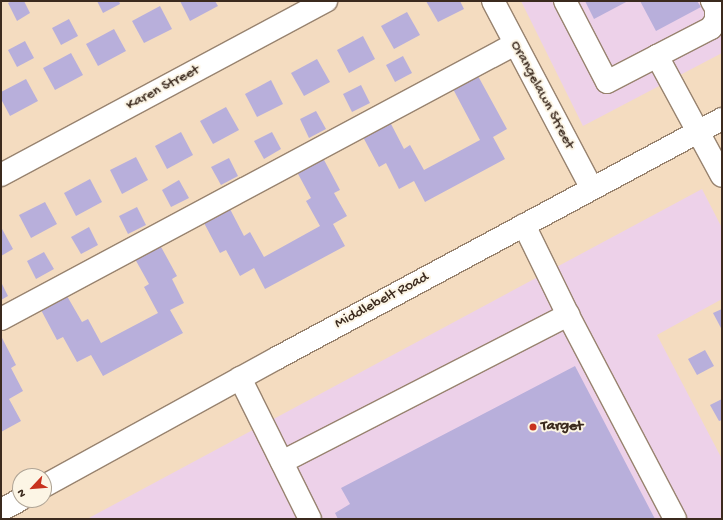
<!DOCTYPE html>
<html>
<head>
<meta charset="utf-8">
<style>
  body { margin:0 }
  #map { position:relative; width:723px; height:520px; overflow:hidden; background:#f4dcc0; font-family:"Gochi Hand",sans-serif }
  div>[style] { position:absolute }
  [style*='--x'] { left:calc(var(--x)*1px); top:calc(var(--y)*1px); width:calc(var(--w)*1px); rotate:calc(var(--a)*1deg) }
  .built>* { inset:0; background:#edd1e9 }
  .building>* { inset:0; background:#b8afdb }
  .roads { filter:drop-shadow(1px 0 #98836f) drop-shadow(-1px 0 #98836f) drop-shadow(0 1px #98836f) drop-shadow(0 -1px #98836f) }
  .minor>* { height:22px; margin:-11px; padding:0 11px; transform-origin:11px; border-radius:11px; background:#fff }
  .major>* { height:22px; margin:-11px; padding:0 11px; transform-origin:11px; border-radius:11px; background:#fff }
  .dots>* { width:11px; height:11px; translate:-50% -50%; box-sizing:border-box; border:2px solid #fcf5e5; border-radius:50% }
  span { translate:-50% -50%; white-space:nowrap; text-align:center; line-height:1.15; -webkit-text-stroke:4px #fcf5e5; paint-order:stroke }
  .street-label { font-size:15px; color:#3b2a1e }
  .poi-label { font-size:15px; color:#3b2a1e; font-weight:700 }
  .left { translate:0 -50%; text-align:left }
  .frame { position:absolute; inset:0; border:2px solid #3b2a1e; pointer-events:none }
  .north { position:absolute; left:12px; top:468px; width:40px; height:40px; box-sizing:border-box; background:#fcf5e5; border:1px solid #afa495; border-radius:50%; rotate:244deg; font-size:11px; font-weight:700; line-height:16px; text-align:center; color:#3b2a1e }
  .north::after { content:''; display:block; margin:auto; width:14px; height:18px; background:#c8321e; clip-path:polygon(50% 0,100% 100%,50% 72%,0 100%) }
</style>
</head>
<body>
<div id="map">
  <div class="built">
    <div style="clip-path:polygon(521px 1px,716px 1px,722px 13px,722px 53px,583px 126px)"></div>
    <div style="clip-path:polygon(702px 189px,722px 228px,722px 299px,657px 335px,722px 459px,722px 519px,87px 519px)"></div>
  </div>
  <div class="building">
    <div style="clip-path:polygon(12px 1px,24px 1px,30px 13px,17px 21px,8px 3px)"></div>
    <div style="clip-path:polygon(97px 1px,119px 1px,120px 4px,103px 13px)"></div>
    <div style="clip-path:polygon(180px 1px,215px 1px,218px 6px,190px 21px)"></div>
    <div style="clip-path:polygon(426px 1px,460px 1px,464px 9px,438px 22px)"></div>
    <div style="clip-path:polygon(585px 1px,628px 1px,594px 19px)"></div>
    <div style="clip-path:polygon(640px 1px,697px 1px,701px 7px,656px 31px)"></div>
    <div style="clip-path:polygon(160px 6px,172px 29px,144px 43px,132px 21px)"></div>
    <div style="clip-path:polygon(407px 12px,420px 35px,394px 49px,381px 26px)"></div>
    <div style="clip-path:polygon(69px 19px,78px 36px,61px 45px,52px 28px)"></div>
    <div style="clip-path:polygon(114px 29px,126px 51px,98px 66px,86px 44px)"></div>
    <div style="clip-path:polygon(363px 36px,375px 59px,349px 73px,337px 50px)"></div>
    <div style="clip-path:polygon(25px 41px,34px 58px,17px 67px,8px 50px)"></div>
    <div style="clip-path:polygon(71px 53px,83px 75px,55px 90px,43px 68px)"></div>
    <div style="clip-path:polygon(403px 56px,412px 73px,395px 82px,386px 65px)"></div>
    <div style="clip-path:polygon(317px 59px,330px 82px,304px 96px,291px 73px)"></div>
    <div style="clip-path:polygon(478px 76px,507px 129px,493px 137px,505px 159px,425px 202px,414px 181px,399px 189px,386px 163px,379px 167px,363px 137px,390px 122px,404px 149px,410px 145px,424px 170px,480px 140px,453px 89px)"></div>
    <div style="clip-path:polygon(26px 79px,38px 101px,10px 116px,1px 99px,1px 92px)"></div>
    <div style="clip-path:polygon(271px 80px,283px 104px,257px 117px,245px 94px)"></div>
    <div style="clip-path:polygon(361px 85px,370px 103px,352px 112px,343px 94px)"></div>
    <div style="clip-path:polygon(226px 107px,239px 130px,213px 144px,200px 121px)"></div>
    <div style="clip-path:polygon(316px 111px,326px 129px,309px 138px,300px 119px)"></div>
    <div style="clip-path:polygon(181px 132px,193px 155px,167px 169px,155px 146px)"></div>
    <div style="clip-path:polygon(272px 132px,281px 149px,264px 159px,254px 141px)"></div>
    <div style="clip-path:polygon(136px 157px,148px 180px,122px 194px,110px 170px)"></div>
    <div style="clip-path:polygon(229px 158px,238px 176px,221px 185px,211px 167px)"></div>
    <div style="clip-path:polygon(323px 158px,340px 190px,334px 193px,347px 216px,333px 224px,345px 246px,265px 289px,254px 268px,240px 276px,226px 250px,220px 253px,204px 223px,230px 209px,244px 236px,250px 232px,264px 257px,320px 226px,306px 201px,311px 198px,297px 172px)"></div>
    <div style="clip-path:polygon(90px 179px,102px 202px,76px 216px,64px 193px)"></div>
    <div style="clip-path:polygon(179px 180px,189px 198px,171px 207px,162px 190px)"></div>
    <div style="clip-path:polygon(45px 202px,57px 224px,31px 238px,19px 215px)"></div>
    <div style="clip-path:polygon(137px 207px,146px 225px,128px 234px,119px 216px)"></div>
    <div style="clip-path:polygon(1px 227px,13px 249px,1px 256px)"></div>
    <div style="clip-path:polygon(89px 227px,98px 245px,81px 254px,71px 237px)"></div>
    <div style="clip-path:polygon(160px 245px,177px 276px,172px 279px,184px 303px,170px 310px,183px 333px,103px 376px,91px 355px,77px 362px,63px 337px,57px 340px,41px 310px,67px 296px,82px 322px,88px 319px,101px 343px,158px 313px,144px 287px,149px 284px,135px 259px)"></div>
    <div style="clip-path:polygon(44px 252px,54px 269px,36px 279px,27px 261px)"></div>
    <div style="clip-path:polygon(1px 282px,8px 296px,1px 300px)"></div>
    <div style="clip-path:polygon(722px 309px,722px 330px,713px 313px)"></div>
    <div style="clip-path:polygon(1px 336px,16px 365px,11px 368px,23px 391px,9px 399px,21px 421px,1px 432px)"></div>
    <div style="clip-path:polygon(705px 350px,714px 366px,697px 375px,688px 359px)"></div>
    <div style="clip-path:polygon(575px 366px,655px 519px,338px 519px,335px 513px,350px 504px,341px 488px)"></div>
    <div style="clip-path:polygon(722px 399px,722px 420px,719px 421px,710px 405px)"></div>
  </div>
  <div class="roads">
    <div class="minor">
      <div style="--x:493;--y:1;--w:212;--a:62.2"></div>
      <div style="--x:565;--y:1;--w:91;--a:62.6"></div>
      <div style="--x:607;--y:82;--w:56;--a:-27.5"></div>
      <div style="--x:657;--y:56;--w:136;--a:61.6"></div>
      <div style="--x:657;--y:56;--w:61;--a:-27.4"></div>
      <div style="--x:711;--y:28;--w:9;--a:-58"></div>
      <div style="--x:716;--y:20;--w:12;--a:-90"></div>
      <div style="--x:716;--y:8;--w:8;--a:-120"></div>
      <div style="--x:1;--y:175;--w:369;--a:-28.2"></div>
      <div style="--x:524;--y:225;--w:100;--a:63.9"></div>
      <div style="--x:568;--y:315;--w:230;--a:62.3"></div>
      <div style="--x:1;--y:319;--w:583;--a:-28.15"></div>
      <div style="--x:240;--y:378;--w:157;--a:63.6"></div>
      <div style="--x:282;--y:462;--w:322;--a:-27.2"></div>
    </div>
    <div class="major">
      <div style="--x:44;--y:486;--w:266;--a:-28.8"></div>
      <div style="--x:277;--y:358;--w:505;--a:-28.24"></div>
      <div style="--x:1;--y:510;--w:21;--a:-28"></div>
    </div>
  </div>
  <div class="dots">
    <div style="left:533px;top:427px;background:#c8321e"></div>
  </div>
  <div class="street-label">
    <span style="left:163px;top:88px;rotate:-28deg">Karen Street</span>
    <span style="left:542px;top:95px;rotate:62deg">Orangelawn Street</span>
    <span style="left:382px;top:301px;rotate:-28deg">Middlebelt Road</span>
  </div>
  <div class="poi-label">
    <span class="left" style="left:541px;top:427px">Target</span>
  </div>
  <div class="frame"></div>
  <div class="north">N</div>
</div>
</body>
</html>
